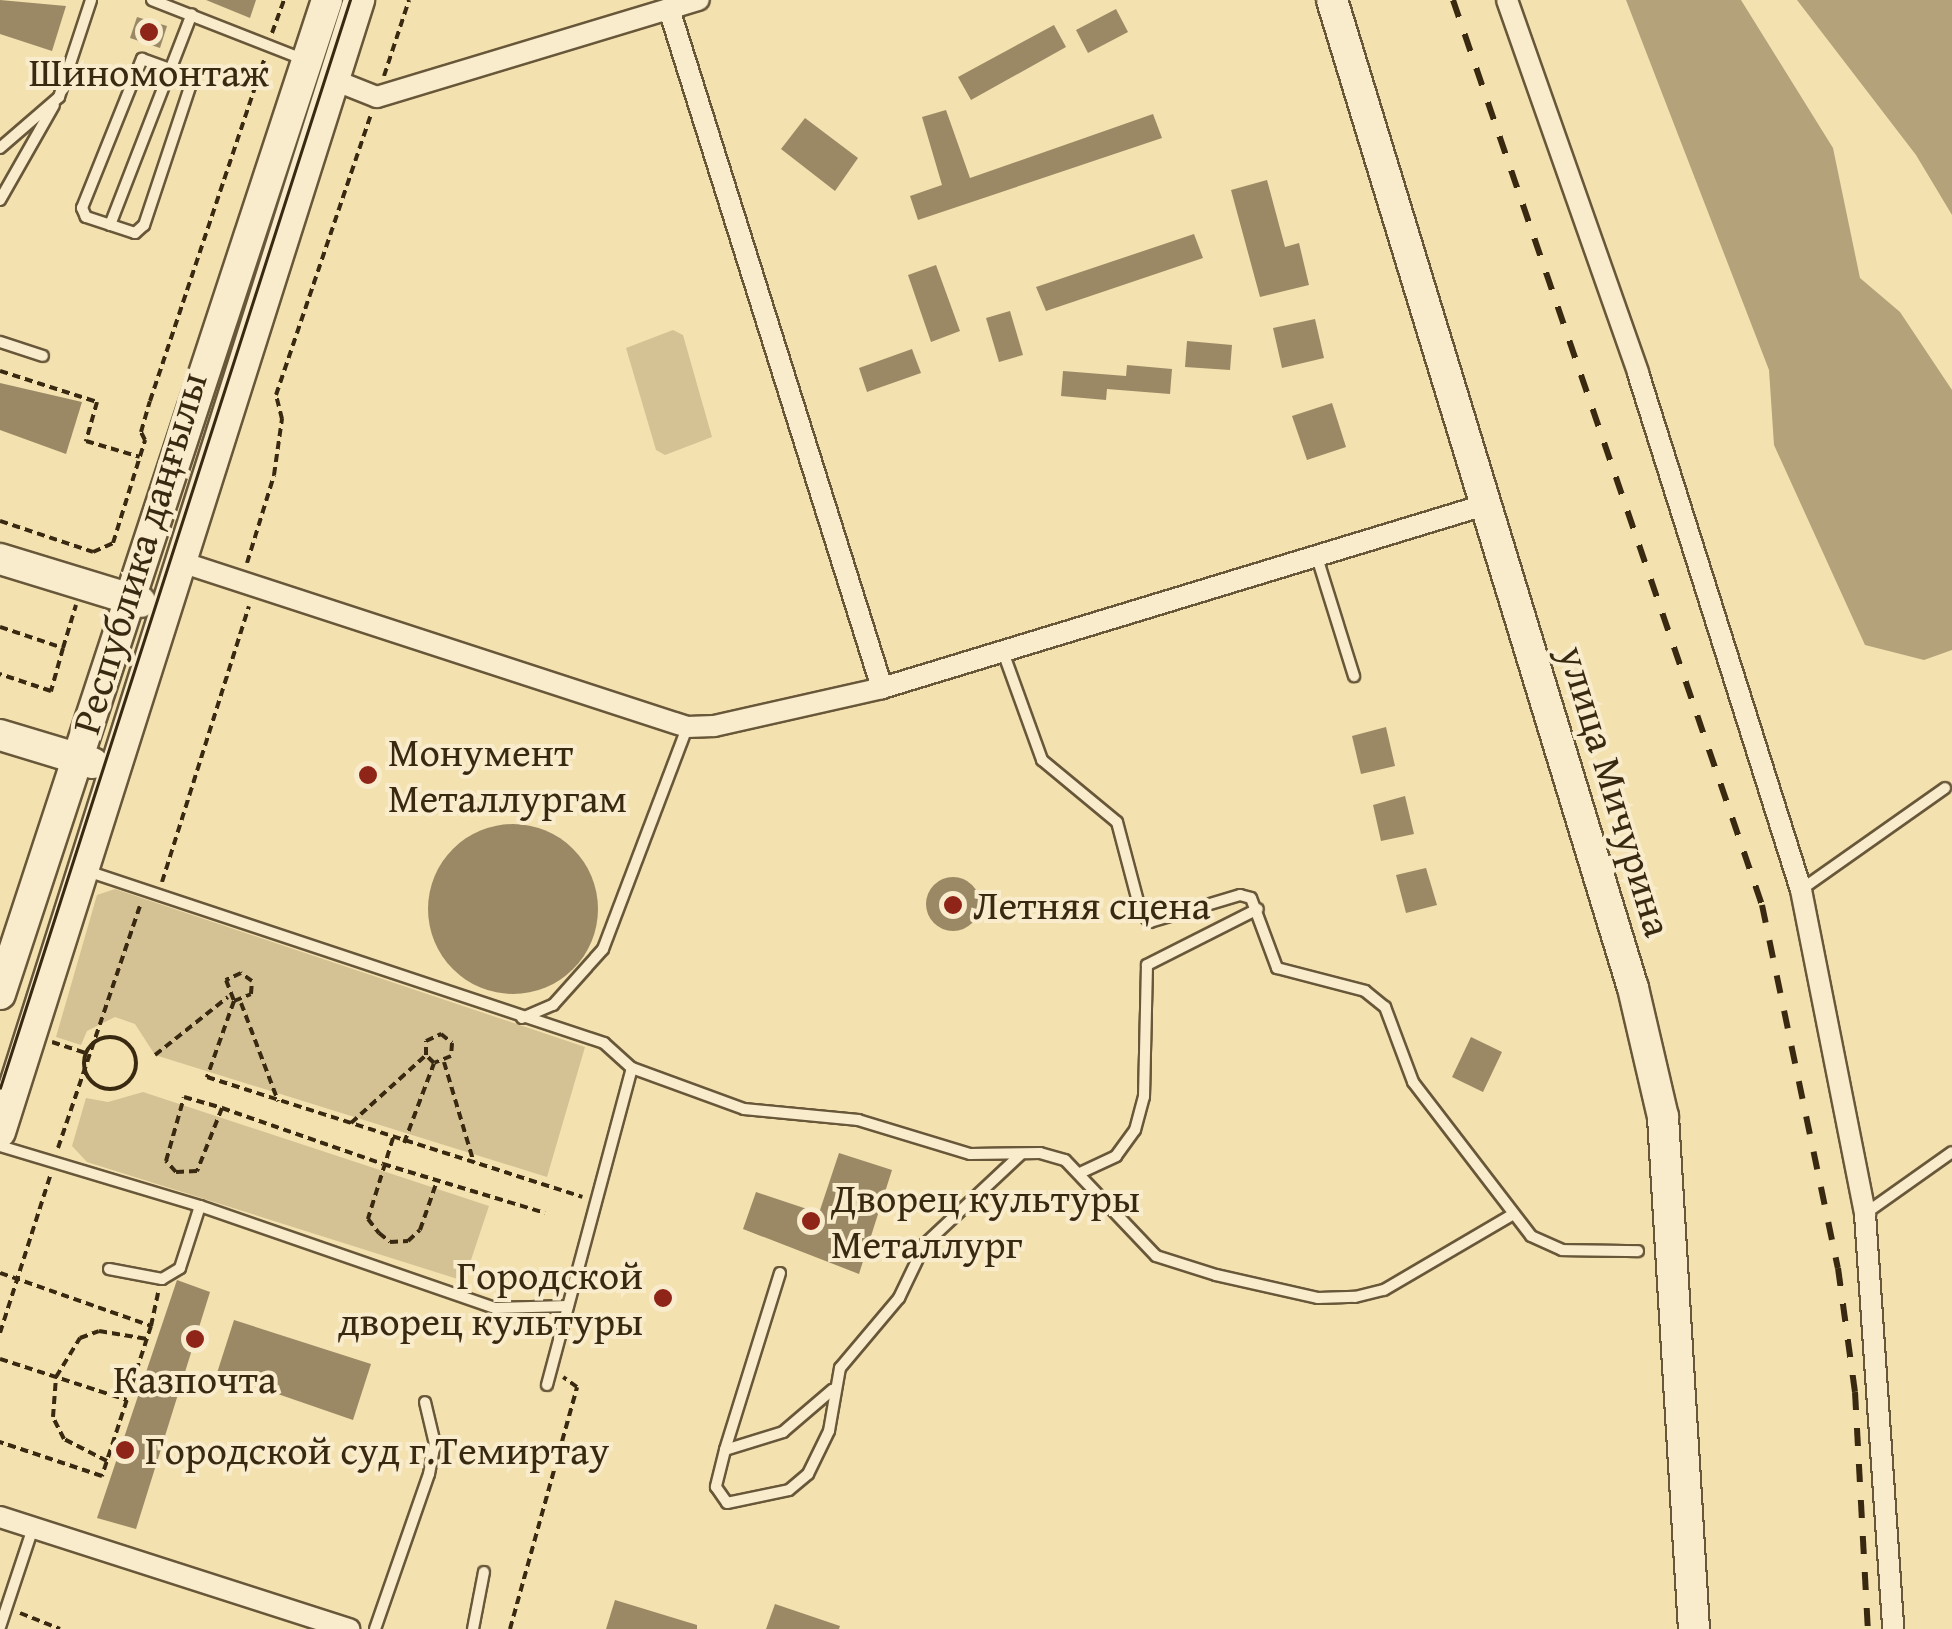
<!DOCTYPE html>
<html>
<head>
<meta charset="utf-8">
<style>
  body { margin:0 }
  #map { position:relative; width:1952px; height:1629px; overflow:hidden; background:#f4e1b0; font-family:"Gentium Book Plus",serif }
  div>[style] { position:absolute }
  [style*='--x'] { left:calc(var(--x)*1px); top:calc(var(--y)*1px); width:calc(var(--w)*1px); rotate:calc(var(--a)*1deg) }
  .green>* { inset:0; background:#d4c295 }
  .water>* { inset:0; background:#b4a27a }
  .building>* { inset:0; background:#9a8964 }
  .round { border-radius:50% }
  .path>* { height:4px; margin-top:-2px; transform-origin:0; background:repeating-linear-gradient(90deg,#392911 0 8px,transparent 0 13px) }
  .path>.ring { margin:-2px; padding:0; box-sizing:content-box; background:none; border:4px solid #392911; border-radius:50% }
  .roads { filter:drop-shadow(2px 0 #685739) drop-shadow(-2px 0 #685739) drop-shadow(0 2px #685739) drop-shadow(0 -2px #685739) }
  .service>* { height:10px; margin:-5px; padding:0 5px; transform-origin:5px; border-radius:5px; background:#f8eccc }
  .minor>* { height:20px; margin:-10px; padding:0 10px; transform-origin:10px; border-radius:10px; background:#f8eccc }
  .secondary>* { height:30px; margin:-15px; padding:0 15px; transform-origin:15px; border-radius:15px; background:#f8eccc }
  .tram>* { height:2.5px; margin:-1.25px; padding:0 1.25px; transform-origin:1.25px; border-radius:1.25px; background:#392911 }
  .rail>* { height:6px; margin-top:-3px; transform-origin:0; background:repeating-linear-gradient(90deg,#392911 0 18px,transparent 0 36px) }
  .dots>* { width:28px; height:28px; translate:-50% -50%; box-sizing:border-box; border:5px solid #f8eccc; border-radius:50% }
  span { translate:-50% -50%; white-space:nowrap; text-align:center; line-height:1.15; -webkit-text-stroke:8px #f8eccc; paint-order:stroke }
  .poi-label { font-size:40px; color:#392911 }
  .left { translate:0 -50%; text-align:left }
  .right { translate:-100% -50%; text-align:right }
  .street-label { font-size:40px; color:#392911 }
</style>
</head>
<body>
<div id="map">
  <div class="green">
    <div style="clip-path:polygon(673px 330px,683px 335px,712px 437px,665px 455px,656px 450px,626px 348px)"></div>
    <div style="clip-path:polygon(115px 889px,585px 1047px,547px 1177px,155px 1055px,135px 1024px,115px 1017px,87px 1031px,81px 1045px,56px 1037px,97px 895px)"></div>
    <div style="clip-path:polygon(143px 1092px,489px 1206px,464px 1281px,87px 1162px,72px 1146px,86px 1098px,108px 1102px)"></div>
  </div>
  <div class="water">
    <div style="clip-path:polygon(1626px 0,1741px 0,1833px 148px,1860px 278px,1900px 312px,1952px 390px,1952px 650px,1924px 660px,1865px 645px,1774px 445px,1769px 370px)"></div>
    <div style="clip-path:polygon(1797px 0,1952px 0,1952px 215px,1916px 155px)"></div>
  </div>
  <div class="building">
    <div style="clip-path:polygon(0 0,66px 6px,52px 51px,0 34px)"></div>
    <div style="clip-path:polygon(206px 0,256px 0,250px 18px)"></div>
    <div style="clip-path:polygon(1116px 9px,1128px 32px,1088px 53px,1076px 30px)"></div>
    <div style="clip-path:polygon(137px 17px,167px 26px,160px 48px,130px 38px)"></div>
    <div style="clip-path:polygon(1054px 25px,1066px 47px,971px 100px,958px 77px)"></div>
    <div style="clip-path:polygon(946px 110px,970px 178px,1153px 114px,1162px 138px,918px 220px,910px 196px,942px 185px,922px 117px)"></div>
    <div style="clip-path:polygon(805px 118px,858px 158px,835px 191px,781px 149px)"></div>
    <div style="clip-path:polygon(1267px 180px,1285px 247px,1299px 243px,1309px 285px,1260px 297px,1231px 190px)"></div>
    <div style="clip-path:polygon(1194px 234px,1203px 258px,1046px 311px,1036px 287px)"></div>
    <div style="clip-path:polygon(936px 265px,960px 331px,931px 342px,908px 275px)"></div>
    <div style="clip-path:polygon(1010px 311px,1023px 355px,999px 362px,986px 318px)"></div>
    <div style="clip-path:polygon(1315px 319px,1324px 358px,1282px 368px,1273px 328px)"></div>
    <div style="clip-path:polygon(1187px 341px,1232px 345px,1230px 370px,1185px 367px)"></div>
    <div style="clip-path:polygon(912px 349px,921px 373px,867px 392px,859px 368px)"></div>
    <div style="clip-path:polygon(1127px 365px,1172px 369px,1170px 394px,1107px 389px,1106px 400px,1061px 396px,1063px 371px,1126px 376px)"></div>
    <div style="clip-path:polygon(0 383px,82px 402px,66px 454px,0 430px)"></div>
    <div style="clip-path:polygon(1332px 403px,1346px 447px,1307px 460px,1292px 416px)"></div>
    <div style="clip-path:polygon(1386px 727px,1395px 766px,1361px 774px,1352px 736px)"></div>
    <div style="clip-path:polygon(1405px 796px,1414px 834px,1381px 841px,1373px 805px)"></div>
    <div class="round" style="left:428px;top:824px;width:170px;height:170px"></div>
    <div style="clip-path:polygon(1426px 868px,1437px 905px,1406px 913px,1396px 875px)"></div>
    <div class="round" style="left:926px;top:877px;width:54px;height:54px"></div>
    <div style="clip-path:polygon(1471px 1037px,1502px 1052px,1483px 1092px,1452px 1077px)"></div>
    <div style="clip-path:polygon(839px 1153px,892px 1170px,859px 1274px,743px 1229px,756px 1192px,819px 1213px)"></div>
    <div style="clip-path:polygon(177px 1280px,210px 1292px,136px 1529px,97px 1518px)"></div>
    <div style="clip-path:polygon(234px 1320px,371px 1364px,353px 1420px,217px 1373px)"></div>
    <div style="clip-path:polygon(615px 1600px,697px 1625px,697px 1629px,606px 1629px)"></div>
    <div style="clip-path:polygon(775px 1604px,840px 1626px,839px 1629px,766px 1629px)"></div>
  </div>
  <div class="path">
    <div style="--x:272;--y:33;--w:35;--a:-70"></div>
    <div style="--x:384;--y:76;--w:80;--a:-71.8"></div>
    <div style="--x:0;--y:371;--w:102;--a:17.7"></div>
    <div style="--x:97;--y:402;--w:41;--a:105.8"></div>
    <div style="--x:86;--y:441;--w:56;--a:16.5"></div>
    <div style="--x:0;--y:521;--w:98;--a:18.4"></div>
    <div style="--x:93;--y:552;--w:22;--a:-24"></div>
    <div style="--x:113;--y:543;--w:108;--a:-72.7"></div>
    <div style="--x:145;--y:440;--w:9;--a:-117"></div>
    <div style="--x:141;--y:432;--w:32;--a:-74"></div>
    <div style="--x:150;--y:401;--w:363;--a:-71.5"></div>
    <div style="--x:247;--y:563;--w:92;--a:-72.9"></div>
    <div style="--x:274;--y:475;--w:57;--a:-81.9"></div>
    <div style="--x:282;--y:419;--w:25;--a:-104"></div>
    <div style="--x:276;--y:395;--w:297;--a:-71.3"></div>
    <div style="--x:0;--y:627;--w:66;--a:18.4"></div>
    <div style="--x:63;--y:648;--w:45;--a:105.6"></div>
    <div style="--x:51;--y:691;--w:54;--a:-161.6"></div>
    <div style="--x:63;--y:648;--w:45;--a:-73.2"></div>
    <div style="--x:162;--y:882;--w:289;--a:-72.5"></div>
    <div style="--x:234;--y:1001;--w:18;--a:-22"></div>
    <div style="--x:251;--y:994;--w:13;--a:-86"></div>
    <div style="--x:252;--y:981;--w:14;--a:-144"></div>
    <div style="--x:241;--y:973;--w:17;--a:155"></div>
    <div style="--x:226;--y:980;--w:22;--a:69"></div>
    <div style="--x:234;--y:1001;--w:81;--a:109.6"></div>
    <div style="--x:207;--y:1077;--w:394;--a:17.7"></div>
    <div style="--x:241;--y:1003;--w:105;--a:69.3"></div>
    <div class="ring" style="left:84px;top:1037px;width:48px;height:48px"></div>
    <div style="--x:52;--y:1042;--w:35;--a:18"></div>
    <div style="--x:155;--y:1055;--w:93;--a:-38.5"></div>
    <div style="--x:444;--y:1062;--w:105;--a:73.5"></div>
    <div style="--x:222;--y:1108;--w:68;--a:111.6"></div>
    <div style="--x:197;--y:1171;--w:21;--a:177"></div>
    <div style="--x:176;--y:1172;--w:15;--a:-132"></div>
    <div style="--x:166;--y:1161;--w:66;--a:-74.3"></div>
    <div style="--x:184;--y:1097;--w:40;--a:16"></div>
    <div style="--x:222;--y:1108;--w:170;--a:19.2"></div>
    <div style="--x:383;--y:1164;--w:169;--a:16.8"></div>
    <div style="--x:351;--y:1123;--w:101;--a:-42.2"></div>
    <div style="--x:393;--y:1138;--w:85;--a:107.2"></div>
    <div style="--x:368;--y:1219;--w:18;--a:52"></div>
    <div style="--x:379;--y:1233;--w:14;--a:39"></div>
    <div style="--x:390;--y:1242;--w:18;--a:-3"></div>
    <div style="--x:408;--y:1241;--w:16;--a:-43"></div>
    <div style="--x:420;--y:1230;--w:52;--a:-70.9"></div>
    <div style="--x:404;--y:1143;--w:85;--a:-69.4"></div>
    <div style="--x:434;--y:1063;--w:11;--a:-135"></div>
    <div style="--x:426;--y:1055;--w:14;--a:-90"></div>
    <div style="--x:426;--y:1041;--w:17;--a:-25"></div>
    <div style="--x:441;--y:1034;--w:14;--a:39"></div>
    <div style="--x:452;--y:1043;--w:13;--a:94"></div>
    <div style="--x:451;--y:1056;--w:18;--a:158"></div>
    <div style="--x:58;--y:1148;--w:256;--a:-71.3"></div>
    <div style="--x:0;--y:1273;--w:160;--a:19.3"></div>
    <div style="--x:151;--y:1326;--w:158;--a:108.1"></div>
    <div style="--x:102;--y:1476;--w:108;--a:-161.6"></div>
    <div style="--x:151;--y:1326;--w:34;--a:-78"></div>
    <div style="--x:0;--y:1333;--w:165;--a:-72.3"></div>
    <div style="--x:0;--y:1359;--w:133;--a:17.9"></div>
    <div style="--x:107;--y:1461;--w:48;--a:-152.9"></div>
    <div style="--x:64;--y:1439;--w:25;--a:-117"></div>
    <div style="--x:53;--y:1417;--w:40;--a:-85.7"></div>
    <div style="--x:56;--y:1377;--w:46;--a:-58.4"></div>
    <div style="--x:80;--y:1338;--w:20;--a:-20"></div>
    <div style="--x:99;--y:1331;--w:49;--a:9.5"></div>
    <div style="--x:20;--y:1613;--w:43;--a:21.8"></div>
    <div style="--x:510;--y:1629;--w:251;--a:-74.5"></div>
    <div style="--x:577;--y:1387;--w:17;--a:-144"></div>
  </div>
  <div class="roads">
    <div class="service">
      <div style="--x:152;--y:0;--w:164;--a:21.4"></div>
      <div style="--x:142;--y:59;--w:50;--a:19.9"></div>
      <div style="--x:189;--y:76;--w:8;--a:76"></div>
      <div style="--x:191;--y:84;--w:149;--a:108.4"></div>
      <div style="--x:144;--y:225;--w:12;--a:138"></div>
      <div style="--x:135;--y:233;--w:52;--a:-161.9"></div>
      <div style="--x:86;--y:217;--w:10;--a:-114"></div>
      <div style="--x:82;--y:208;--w:161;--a:-68.1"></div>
      <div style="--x:0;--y:148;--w:78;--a:-40.8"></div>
      <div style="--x:59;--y:97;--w:102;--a:-71.7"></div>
      <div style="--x:0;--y:200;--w:109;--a:-60.4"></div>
      <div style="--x:110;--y:225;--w:226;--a:-68.8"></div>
      <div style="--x:0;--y:342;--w:45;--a:18"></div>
      <div style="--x:1316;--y:554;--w:128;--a:72.7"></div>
      <div style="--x:1003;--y:652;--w:115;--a:70.1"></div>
      <div style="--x:1042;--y:760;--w:97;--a:39.6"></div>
      <div style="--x:1117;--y:822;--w:94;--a:75.2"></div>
      <div style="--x:1141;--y:913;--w:13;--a:45"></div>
      <div style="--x:1150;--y:922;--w:94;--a:-16.7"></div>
      <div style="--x:1240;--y:895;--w:11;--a:15"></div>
      <div style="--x:1251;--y:898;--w:75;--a:69.6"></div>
      <div style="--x:1277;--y:968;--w:91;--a:14.6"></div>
      <div style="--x:1365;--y:991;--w:26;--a:39"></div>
      <div style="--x:1385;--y:1007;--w:80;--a:69.5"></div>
      <div style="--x:1413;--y:1082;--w:194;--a:52.5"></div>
      <div style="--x:1531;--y:1236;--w:34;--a:24"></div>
      <div style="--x:1562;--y:1250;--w:76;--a:0.8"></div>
      <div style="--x:87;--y:871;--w:545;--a:18.4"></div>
      <div style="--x:604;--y:1043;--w:38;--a:42"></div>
      <div style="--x:632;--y:1068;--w:119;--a:20.1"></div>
      <div style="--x:744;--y:1109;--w:115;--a:5.5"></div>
      <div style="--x:858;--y:1120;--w:117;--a:16.9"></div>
      <div style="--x:970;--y:1154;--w:70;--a:-0.8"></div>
      <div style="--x:1040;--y:1153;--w:26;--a:16"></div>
      <div style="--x:1065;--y:1160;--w:132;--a:46.5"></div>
      <div style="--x:1156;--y:1256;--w:63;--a:17.6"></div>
      <div style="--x:1216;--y:1275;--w:105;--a:12.7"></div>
      <div style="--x:1318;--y:1298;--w:37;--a:-2"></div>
      <div style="--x:1355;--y:1297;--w:30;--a:-14"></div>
      <div style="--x:1384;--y:1290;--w:146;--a:-30.4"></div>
      <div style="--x:1802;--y:889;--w:175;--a:-35.2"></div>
      <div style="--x:522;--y:1018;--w:34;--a:-23"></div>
      <div style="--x:553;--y:1005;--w:75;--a:-48.2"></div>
      <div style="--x:603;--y:949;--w:236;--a:-69.2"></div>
      <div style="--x:0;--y:1146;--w:209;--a:16.7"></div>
      <div style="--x:200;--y:1206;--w:312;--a:19.1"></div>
      <div style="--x:495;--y:1308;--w:73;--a:-1.6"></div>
      <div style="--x:1080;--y:1173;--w:40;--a:-25"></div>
      <div style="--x:1116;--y:1156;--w:32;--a:-54"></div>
      <div style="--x:1135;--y:1130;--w:34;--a:-75"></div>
      <div style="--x:1144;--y:1097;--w:132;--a:-88.7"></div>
      <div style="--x:1147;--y:965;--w:124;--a:-26.8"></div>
      <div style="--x:1866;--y:1213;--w:105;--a:-35.3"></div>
      <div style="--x:109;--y:1269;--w:54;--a:10.7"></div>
      <div style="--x:162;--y:1279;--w:21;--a:-31"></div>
      <div style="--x:180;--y:1268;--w:65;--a:-72.1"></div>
      <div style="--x:780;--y:1273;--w:185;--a:107.3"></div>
      <div style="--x:725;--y:1450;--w:38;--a:104"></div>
      <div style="--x:716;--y:1487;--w:19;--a:55"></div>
      <div style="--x:727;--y:1503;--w:63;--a:-11.8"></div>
      <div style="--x:789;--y:1490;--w:25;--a:-40"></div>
      <div style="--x:808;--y:1474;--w:48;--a:-64"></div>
      <div style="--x:829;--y:1431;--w:64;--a:-80.1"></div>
      <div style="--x:840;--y:1368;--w:92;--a:-49.9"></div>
      <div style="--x:899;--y:1298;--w:60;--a:-64.3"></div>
      <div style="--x:925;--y:1244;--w:130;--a:-43.1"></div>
      <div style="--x:547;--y:1385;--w:328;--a:-75"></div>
      <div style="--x:725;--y:1450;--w:61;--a:-17.2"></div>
      <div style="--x:783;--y:1432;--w:65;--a:-40.6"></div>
      <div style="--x:0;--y:1627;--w:104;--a:-71.6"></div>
      <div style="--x:375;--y:1629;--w:164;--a:-70.8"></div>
      <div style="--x:429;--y:1474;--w:31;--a:-79"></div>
      <div style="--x:435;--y:1444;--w:43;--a:-103.4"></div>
      <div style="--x:473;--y:1629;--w:58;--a:-79.1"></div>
    </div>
    <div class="minor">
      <div style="--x:1507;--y:0;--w:395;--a:70.6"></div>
      <div style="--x:1638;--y:373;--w:542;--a:72.5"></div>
      <div style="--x:1801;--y:890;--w:330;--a:78.8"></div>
      <div style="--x:1865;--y:1214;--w:416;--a:86.1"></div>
      <div style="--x:669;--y:9;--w:712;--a:72.58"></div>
      <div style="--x:334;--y:80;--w:46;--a:21.6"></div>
      <div style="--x:377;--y:97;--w:336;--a:-16.8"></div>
      <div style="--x:178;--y:561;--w:535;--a:18.06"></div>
      <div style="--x:687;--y:727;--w:27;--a:-2"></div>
      <div style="--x:714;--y:726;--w:172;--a:-12.7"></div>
      <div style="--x:882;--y:688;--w:633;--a:-16.89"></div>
      <div style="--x:0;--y:1517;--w:367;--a:17.8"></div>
    </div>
    <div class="secondary">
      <div style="--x:1332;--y:0;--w:1033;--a:73.06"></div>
      <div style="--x:1633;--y:988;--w:132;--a:76.9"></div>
      <div style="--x:1663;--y:1117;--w:513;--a:86.54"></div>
      <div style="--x:0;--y:559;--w:147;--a:17"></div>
      <div style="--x:0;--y:735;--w:97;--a:16.8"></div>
      <div style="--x:0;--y:994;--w:1046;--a:-71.79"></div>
      <div style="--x:0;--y:1132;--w:1188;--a:-72.4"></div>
    </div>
  </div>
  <div class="tram">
    <div style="--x:0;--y:1088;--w:1143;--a:-72.17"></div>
  </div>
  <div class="rail">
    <div style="--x:1453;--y:0;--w:956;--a:71.15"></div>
    <div style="--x:1762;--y:905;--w:371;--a:78.2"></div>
    <div style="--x:1838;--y:1268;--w:125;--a:82.2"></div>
    <div style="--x:1855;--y:1392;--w:237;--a:86.9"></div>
  </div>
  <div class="dots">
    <div style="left:149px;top:32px;background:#8f2418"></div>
    <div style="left:368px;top:775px;background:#8f2418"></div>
    <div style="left:953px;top:905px;background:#8f2418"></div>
    <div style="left:811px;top:1221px;background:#8f2418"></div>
    <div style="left:663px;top:1298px;background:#8f2418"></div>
    <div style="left:195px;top:1339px;background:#8f2418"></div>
    <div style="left:125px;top:1450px;background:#8f2418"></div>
  </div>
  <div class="poi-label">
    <span style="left:149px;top:72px">Шиномонтаж</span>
    <span class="left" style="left:388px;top:775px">Монумент<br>Металлургам</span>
    <span class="left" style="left:973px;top:905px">Летняя сцена</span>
    <span class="left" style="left:831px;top:1221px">Дворец культуры<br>Металлург</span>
    <span class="right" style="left:643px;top:1298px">Городской<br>дворец культуры</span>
    <span style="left:195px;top:1379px">Казпочта</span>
    <span class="left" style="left:145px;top:1450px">Городской суд г.Темиртау</span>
  </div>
  <div class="street-label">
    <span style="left:139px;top:553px;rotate:-73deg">Республика даңғылы</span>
    <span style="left:1616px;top:791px;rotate:73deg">улица Мичурина</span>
  </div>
</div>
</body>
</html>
